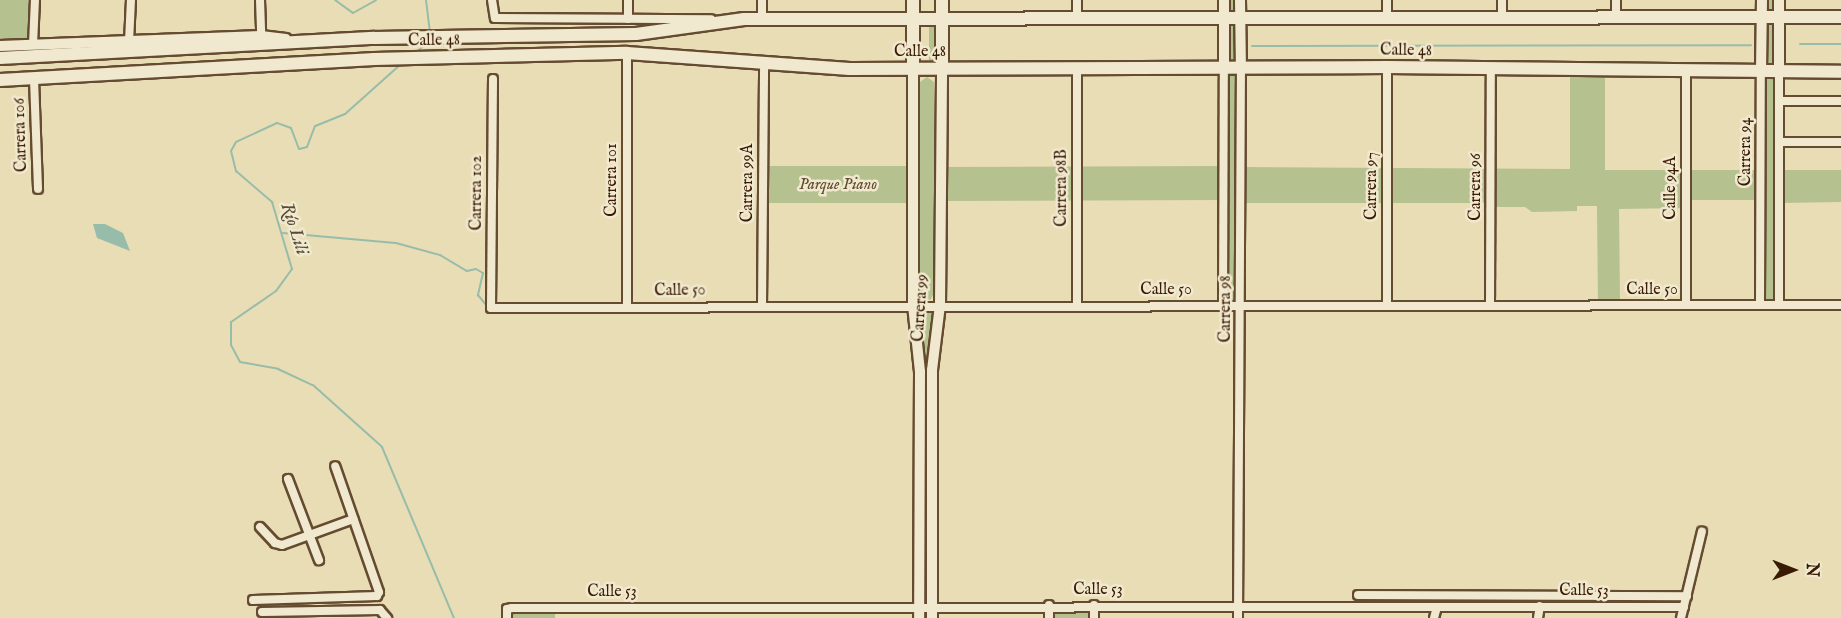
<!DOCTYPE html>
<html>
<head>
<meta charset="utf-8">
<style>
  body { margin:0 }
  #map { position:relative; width:1841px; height:618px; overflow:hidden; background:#e9ddb5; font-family:"IM FELL English",serif }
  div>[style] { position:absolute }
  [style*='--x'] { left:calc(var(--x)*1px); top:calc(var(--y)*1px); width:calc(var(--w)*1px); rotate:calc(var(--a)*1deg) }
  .green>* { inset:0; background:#b5c18e }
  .water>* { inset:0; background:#98bcaa }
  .stream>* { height:2px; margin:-1px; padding:0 1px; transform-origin:1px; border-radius:1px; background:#98bcaa }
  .roads { filter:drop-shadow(2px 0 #654b30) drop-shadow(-2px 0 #654b30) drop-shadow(0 2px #654b30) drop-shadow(0 -2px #654b30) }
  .minor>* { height:8px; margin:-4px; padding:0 4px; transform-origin:4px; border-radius:4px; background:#f1e9cf }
  .tertiary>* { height:10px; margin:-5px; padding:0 5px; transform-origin:5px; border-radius:5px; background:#f1e9cf }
  .secondary>* { height:12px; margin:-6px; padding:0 6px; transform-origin:6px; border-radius:6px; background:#f1e9cf }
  span { translate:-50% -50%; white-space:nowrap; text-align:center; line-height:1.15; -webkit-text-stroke:5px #f1e9cf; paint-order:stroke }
  .street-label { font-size:16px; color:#391a03 }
  .park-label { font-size:16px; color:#5e4c2d; font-style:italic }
  .water-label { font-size:18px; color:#564b35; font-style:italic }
  .north { position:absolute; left:1763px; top:540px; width:60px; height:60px; -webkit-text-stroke:4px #f1e9cf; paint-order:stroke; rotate:90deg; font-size:16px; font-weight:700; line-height:24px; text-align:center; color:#391a03 }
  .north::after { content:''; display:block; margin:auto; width:21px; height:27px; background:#391a03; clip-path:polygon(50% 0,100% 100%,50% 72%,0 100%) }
</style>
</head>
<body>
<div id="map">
  <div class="green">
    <div style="clip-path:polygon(0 0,35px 0,33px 45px,0 46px)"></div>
    <div style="clip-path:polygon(1224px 0,1240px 0,1241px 167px,1570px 169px,1570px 69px,1605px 70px,1605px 170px,1760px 170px,1762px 0,1779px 0,1779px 170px,1841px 170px,1841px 202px,1779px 203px,1779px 304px,1760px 304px,1760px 200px,1687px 200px,1686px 208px,1619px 209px,1620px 305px,1598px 305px,1597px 206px,1577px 206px,1577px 211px,1532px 212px,1525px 207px,1498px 207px,1490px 203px,1241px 203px,1241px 305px,1223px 305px,1223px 200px,943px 201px,943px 167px,1223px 166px)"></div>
    <div style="clip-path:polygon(929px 22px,937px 22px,937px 62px,929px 62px)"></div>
    <div style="clip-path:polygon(927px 77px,934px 82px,935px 292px,930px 300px,920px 293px,920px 82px)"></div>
    <div style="clip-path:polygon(763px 166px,913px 166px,913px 203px,763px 203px)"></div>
    <div style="clip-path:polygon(932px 310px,934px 313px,926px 367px,921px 314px)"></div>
    <div style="clip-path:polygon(1049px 605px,1094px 605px,1094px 618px,1049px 618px)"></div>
    <div style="clip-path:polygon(555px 608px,555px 618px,507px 618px,507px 609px)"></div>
  </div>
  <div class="water">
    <div style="clip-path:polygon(93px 224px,105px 224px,123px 233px,130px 251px,97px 238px)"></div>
  </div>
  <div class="stream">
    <div style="--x:335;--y:0;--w:22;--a:36"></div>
    <div style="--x:353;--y:13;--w:26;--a:-29"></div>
    <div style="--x:426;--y:0;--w:32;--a:83"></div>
    <div style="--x:1800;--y:44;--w:41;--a:0"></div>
    <div style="--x:1252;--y:46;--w:499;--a:-0.1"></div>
    <div style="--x:415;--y:54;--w:16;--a:-45"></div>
    <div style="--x:401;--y:64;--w:75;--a:138.2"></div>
    <div style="--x:345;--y:114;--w:32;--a:158"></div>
    <div style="--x:315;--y:126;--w:22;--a:111"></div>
    <div style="--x:307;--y:147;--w:8;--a:166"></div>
    <div style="--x:299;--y:149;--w:22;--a:-111"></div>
    <div style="--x:291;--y:128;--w:15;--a:-160"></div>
    <div style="--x:277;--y:123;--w:45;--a:155.1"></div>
    <div style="--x:236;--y:142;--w:10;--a:119"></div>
    <div style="--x:231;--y:151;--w:21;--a:76"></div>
    <div style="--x:236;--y:171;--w:48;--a:40.7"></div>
    <div style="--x:272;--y:202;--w:70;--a:73.4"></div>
    <div style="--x:292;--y:269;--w:27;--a:126"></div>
    <div style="--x:276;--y:291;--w:55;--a:145.4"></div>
    <div style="--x:231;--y:322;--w:23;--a:90"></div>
    <div style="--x:231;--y:345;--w:19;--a:62"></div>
    <div style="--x:240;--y:362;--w:39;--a:10"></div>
    <div style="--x:278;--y:369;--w:38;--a:25"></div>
    <div style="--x:313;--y:385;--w:93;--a:41.9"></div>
    <div style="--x:382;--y:447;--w:186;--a:67.2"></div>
    <div style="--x:283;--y:233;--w:113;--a:5.1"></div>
    <div style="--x:396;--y:243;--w:46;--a:15.3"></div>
    <div style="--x:440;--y:255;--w:31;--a:31"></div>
    <div style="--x:467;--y:271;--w:9;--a:-13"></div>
    <div style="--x:476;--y:269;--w:8;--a:30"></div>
    <div style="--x:483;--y:273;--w:23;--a:103"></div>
    <div style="--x:478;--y:295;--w:14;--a:51"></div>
  </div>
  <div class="roads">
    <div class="minor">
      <div style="--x:260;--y:0;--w:36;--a:88"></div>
      <div style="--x:492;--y:0;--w:18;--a:81"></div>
      <div style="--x:495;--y:18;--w:216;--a:0.3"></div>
      <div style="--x:628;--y:0;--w:19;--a:90"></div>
      <div style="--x:762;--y:0;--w:19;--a:90"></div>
      <div style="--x:1502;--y:0;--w:16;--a:90"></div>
      <div style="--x:1616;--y:0;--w:16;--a:90"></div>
      <div style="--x:1387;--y:16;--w:16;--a:-90"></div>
      <div style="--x:1077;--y:18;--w:18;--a:-90"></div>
      <div style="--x:129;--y:42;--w:42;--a:-87.3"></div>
      <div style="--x:33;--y:45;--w:45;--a:-87.5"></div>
      <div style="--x:1077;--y:70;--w:236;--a:90"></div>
      <div style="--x:1779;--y:72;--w:232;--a:90"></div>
      <div style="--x:34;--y:79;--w:110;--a:87.9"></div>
      <div style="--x:493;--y:79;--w:229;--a:90.5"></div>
      <div style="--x:491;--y:308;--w:1350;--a:-0.13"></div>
      <div style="--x:1779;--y:101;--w:62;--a:0"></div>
      <div style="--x:1779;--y:142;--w:62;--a:0"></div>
      <div style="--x:1760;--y:304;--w:233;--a:-89.8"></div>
      <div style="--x:762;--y:305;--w:243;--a:-89.5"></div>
      <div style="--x:1223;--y:305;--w:237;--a:-89.8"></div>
      <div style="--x:1686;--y:305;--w:235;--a:-90"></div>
      <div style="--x:627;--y:306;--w:253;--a:-90"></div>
      <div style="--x:1387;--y:306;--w:239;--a:-90"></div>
      <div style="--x:1490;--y:306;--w:238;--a:-89.8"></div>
      <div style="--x:288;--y:479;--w:87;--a:69.1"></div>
      <div style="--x:260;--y:527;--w:22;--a:47"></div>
      <div style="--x:275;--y:543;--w:7;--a:16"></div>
      <div style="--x:282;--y:545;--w:76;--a:-20.1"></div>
      <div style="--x:1358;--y:595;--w:329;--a:0.2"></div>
      <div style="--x:253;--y:600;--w:124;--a:-1.8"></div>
      <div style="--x:377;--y:596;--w:4;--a:-63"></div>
      <div style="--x:379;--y:592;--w:133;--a:-109.2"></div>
      <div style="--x:1049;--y:605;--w:13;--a:90"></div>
      <div style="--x:1094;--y:605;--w:13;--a:90"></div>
      <div style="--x:262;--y:612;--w:118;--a:-1"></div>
      <div style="--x:380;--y:610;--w:11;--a:49"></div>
      <div style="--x:507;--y:618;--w:9;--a:-90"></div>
      <div style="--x:507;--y:609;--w:5;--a:-11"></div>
      <div style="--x:512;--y:608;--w:1172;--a:-0.05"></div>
      <div style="--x:1238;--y:618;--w:550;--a:-89.69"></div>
      <div style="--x:1434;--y:618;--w:11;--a:-75"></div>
      <div style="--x:1538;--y:618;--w:12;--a:-81"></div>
      <div style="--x:1681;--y:618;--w:89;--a:-76.4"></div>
    </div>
    <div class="tertiary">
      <div style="--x:1240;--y:0;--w:68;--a:89.2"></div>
      <div style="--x:1779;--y:0;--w:72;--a:90"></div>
      <div style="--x:0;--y:46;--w:261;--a:-2.2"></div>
      <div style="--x:261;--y:36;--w:25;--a:7"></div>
      <div style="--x:913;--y:68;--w:237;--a:90"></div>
      <div style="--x:913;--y:305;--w:67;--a:84"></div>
      <div style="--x:920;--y:372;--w:246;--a:90.2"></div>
      <div style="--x:1224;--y:68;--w:68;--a:-90"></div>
      <div style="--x:1761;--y:71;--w:71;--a:-89.2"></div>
      <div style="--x:932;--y:618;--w:248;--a:-90"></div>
      <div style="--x:932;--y:370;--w:65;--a:-83"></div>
      <div style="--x:940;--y:305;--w:236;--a:-89.5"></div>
    </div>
    <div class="secondary">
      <div style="--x:942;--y:0;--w:69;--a:90"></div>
      <div style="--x:0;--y:58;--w:375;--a:-3.1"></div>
      <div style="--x:374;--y:38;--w:262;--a:-0.9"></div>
      <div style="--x:636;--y:34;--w:109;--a:-7.9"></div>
      <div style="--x:744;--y:19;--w:1097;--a:-0.1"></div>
      <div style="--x:913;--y:68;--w:68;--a:-90"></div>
      <div style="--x:0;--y:80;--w:375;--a:-3.2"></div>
      <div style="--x:374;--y:59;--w:253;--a:-1.4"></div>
      <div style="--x:627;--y:53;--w:223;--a:4.1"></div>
      <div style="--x:849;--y:69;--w:538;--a:-0.21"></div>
      <div style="--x:1387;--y:67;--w:454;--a:0.6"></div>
    </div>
  </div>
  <div class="street-label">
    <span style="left:434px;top:41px;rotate:-1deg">Calle 48</span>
    <span style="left:1406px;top:51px;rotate:1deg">Calle 48</span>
    <span style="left:920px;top:52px">Calle 48</span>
    <span style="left:21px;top:135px;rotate:-92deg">Carrera 106</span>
    <span style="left:1746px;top:152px;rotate:-90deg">Carrera 94</span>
    <span style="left:612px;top:180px;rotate:-90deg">Carrera 101</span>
    <span style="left:748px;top:183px;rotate:-90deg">Carrera 99A</span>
    <span style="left:1372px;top:186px;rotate:-90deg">Carrera 97</span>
    <span style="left:1476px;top:187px;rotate:-90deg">Carrera 96</span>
    <span style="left:1062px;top:188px;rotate:-90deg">Carrera 98B</span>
    <span style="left:1671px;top:188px;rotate:-90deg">Calle 94A</span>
    <span style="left:477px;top:193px;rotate:-90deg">Carrera 102</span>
    <span style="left:1166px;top:290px">Calle 50</span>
    <span style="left:1652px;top:290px">Calle 50</span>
    <span style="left:680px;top:291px;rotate:-1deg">Calle 50</span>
    <span style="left:921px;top:308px;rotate:-86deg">Carrera 99</span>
    <span style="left:1226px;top:309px;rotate:-90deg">Carrera 98</span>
    <span style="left:1098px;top:590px">Calle 53</span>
    <span style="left:1584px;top:591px">Calle 53</span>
    <span style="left:612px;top:592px">Calle 53</span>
  </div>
  <div class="park-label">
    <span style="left:838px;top:185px">Parque Piano</span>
  </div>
  <div class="water-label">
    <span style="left:293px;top:229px;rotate:72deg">Río Lili</span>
  </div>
  <div class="north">N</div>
</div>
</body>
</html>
